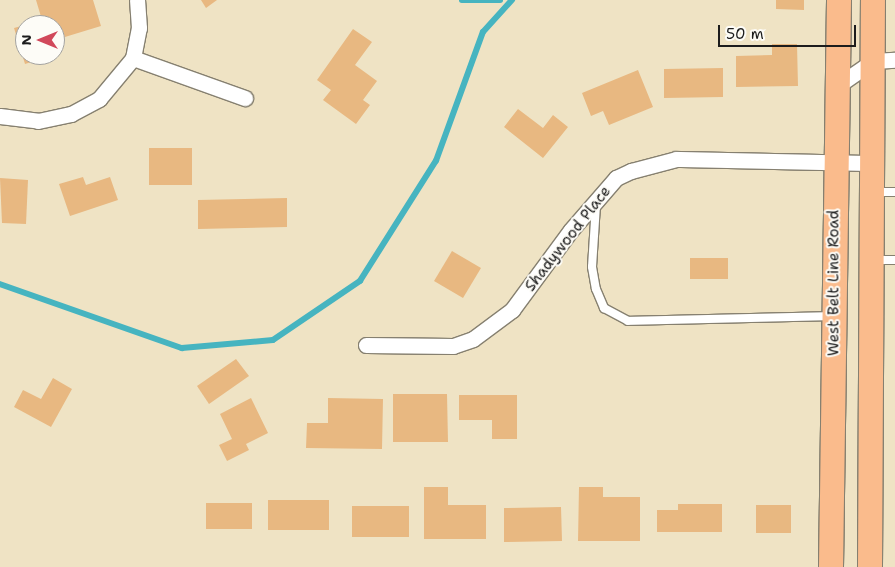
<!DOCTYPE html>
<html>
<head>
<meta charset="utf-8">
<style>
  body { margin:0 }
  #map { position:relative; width:895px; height:567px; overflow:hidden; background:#efe3c4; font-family:"Shantell Sans",sans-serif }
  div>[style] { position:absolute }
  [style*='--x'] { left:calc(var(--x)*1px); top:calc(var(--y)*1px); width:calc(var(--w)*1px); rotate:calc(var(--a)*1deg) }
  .stream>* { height:5.5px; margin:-2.75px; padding:0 2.75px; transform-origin:2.75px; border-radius:2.75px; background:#46b4c0 }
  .building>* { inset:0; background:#e8b881 }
  .roads { filter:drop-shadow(1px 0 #868070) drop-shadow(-1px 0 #868070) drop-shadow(0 1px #868070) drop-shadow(0 -1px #868070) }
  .service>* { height:8px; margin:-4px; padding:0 4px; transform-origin:4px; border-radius:4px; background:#fff }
  .minor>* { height:15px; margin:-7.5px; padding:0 7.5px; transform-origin:7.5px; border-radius:7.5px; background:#fff }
  .primary>* { height:24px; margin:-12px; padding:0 12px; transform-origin:12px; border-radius:12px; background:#fabb8c }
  span { translate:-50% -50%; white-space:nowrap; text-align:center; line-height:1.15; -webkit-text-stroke:4px #fdfcf7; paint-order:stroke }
  .street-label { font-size:15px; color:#1c1c1c }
  .north { position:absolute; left:15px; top:15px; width:50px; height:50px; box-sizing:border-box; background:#fdfcf7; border:1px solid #a3a29f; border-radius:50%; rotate:270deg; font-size:14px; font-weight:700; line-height:20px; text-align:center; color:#1c1c1c }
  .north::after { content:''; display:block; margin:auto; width:18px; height:22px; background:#d1495b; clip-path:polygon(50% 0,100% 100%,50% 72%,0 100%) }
  .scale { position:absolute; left:718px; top:25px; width:138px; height:22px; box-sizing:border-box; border:2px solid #1c1c1c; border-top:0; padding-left:6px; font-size:15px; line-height:18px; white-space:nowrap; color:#1c1c1c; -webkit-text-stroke:4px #fdfcf7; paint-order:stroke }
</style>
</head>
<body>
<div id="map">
  <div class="stream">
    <div style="--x:462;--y:0;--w:38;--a:0"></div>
    <div style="--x:0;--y:284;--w:193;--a:19.4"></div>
    <div style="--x:182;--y:348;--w:91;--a:-5"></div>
    <div style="--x:273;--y:340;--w:105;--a:-34.1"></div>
    <div style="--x:360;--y:281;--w:142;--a:-57.7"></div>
    <div style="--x:436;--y:161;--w:137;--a:-70"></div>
    <div style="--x:483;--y:32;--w:43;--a:-47.8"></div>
  </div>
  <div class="building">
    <div style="clip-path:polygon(36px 0,93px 0,101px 26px,55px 40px,55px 25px,27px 25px,42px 20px)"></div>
    <div style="clip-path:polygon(201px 0,217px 0,206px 8px)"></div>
    <div style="clip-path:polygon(776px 0,804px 0,804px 10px,776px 9px)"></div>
    <div style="clip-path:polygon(25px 25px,25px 55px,53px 55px,25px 64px,14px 28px)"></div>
    <div style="clip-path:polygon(353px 29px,372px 42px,355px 65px,377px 81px,363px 100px,370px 105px,356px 124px,323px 100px,331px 90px,317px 80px)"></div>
    <div style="clip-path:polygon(772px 44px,797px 44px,798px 86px,736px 87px,736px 56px,772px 55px)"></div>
    <div style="clip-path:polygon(723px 68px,723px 97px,664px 98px,664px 69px)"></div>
    <div style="clip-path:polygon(638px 70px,653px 107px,609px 125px,603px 111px,591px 116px,582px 93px)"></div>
    <div style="clip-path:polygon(518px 109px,543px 128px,553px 115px,568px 127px,543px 158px,504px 127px)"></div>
    <div style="clip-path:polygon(149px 148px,192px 148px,192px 185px,149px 185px)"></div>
    <div style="clip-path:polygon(83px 177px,86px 185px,110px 177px,118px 200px,70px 216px,59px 184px)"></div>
    <div style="clip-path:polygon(0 178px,28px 180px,26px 224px,2px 223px)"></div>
    <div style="clip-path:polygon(287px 198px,287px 227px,198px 229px,198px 200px)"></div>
    <div style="clip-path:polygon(452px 251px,481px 268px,463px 298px,434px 281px)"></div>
    <div style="clip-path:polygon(690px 258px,728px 258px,728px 279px,690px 279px)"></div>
    <div style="clip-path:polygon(236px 359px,249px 376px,209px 404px,197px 386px)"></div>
    <div style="clip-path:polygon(53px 378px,72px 389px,51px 427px,14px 407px,23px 390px,41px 399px)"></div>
    <div style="clip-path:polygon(393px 394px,447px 394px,448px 442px,393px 442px)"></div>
    <div style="clip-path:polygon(459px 395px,517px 395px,517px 439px,492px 439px,492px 420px,459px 420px)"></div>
    <div style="clip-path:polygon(251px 398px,268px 433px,246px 444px,249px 450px,227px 461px,219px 445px,232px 439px,220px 414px)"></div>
    <div style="clip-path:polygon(328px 398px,383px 399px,382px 449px,306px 448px,307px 423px,328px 423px)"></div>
    <div style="clip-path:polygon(424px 487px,448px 487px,448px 505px,486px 505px,486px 539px,424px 539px)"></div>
    <div style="clip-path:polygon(579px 487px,603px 487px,603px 497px,640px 497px,640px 541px,578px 541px)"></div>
    <div style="clip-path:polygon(268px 500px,329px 500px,329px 530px,268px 530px)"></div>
    <div style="clip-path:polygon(206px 503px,252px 503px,252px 529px,206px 529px)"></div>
    <div style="clip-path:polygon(678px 504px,722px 504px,722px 532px,657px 532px,657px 510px,678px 510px)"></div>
    <div style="clip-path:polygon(756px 505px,791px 505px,791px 533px,756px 533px)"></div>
    <div style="clip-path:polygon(352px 506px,409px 506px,409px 537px,352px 537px)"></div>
    <div style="clip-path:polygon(561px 507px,562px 541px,504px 542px,504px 508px)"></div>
  </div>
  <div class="roads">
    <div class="service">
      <div style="--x:874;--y:192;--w:21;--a:0"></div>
      <div style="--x:596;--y:205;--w:62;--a:93.7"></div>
      <div style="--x:592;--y:267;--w:22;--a:80"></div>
      <div style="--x:596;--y:289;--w:21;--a:67"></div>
      <div style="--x:604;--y:308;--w:27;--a:28"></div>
      <div style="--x:628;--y:321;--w:203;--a:-1.4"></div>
      <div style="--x:873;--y:260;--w:22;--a:0"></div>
    </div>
    <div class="minor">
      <div style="--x:133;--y:58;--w:119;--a:19.7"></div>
      <div style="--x:837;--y:86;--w:44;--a:-34.8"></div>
      <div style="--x:873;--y:61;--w:22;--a:-3"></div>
      <div style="--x:0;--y:116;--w:38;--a:7"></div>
      <div style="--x:38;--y:121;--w:34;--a:-12"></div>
      <div style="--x:71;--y:114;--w:32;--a:-28"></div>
      <div style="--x:99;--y:99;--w:53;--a:-50.3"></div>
      <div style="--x:133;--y:58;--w:31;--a:-79"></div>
      <div style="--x:139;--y:28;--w:28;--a:-94"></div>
      <div style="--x:366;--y:345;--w:87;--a:0.7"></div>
      <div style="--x:453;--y:346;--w:21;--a:-19"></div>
      <div style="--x:473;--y:339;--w:49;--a:-36.6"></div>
      <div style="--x:512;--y:310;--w:99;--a:-53.6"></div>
      <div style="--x:571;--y:230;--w:69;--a:-49.1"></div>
      <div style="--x:616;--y:178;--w:17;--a:-25"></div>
      <div style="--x:631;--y:171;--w:47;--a:-14.9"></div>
      <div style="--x:676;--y:159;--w:196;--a:1.2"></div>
    </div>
    <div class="primary">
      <div style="--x:831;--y:567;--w:567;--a:-89.19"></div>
      <div style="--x:870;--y:567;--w:567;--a:-89.7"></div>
    </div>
  </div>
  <div class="street-label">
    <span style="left:568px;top:239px;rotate:-52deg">Shadywood Place</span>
    <span style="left:834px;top:283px;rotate:-90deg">West Belt Line Road</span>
  </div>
  <div class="north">N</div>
  <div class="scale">50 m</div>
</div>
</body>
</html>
